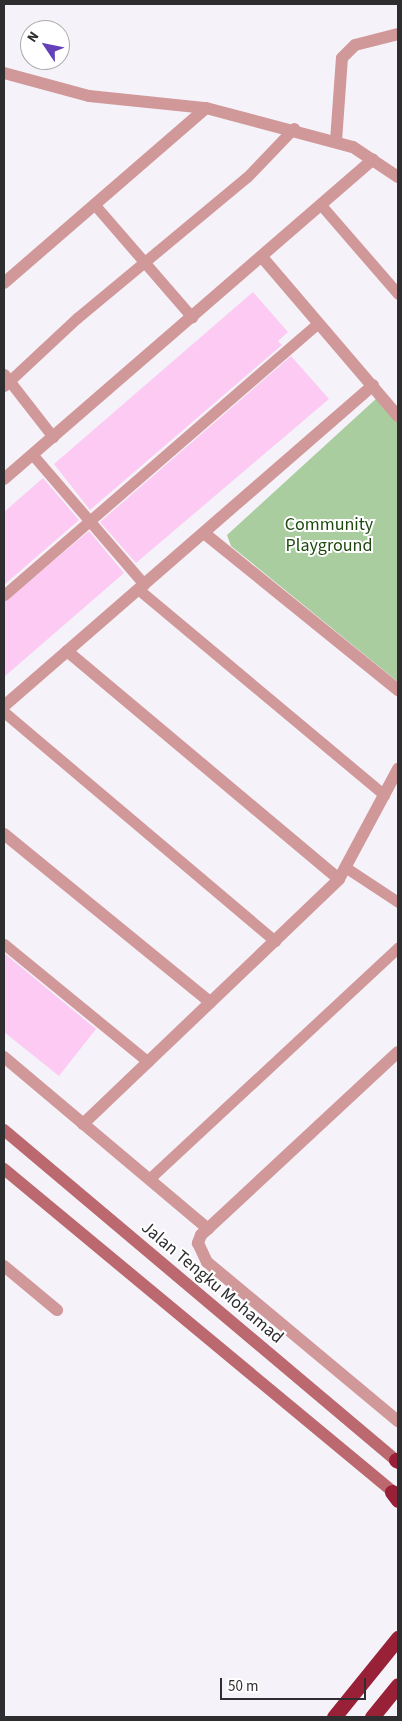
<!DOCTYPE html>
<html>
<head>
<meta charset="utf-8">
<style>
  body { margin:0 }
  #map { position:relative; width:402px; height:1721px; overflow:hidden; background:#f5f3f9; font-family:"Source Sans 3",sans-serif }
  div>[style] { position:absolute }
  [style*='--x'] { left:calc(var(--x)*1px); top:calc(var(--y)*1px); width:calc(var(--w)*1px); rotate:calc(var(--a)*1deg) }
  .green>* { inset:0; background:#a9cd9f }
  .building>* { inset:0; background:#fccaf2 }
  .lane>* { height:11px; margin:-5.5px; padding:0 5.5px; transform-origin:5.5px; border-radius:5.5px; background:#d1989a }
  .street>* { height:12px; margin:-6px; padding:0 6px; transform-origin:6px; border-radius:6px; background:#d1989a }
  .secondary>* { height:12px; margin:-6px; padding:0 6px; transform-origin:6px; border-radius:6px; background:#bb696f }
  .highway>* { height:15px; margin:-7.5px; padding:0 7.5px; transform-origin:7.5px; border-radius:7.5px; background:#982037 }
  span { translate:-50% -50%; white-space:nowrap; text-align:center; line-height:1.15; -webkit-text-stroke:4px #fff; paint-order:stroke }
  .park-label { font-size:18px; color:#1d490e }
  .street-label { font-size:18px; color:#2e2d2f }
  .frame { position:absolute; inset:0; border:5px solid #2e2d2f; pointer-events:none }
  .north { position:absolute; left:20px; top:20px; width:50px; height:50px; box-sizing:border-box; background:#fff; border:1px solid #ababac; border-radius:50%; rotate:304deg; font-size:14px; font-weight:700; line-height:20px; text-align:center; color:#2e2d2f }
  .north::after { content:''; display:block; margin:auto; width:18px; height:22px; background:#6441b9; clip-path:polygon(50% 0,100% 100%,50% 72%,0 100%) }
  .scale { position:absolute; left:220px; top:1678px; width:146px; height:22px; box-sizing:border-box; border:2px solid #2e2d2f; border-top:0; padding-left:6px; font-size:15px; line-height:18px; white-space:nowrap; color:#2e2d2f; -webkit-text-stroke:4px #fff; paint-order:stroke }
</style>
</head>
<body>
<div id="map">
  <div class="green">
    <div style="clip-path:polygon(378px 397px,398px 422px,398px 682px,231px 546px,227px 535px)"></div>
  </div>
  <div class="building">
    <div style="clip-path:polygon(253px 292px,288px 332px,278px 341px,282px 345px,90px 510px,54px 464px)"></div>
    <div style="clip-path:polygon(291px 356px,329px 399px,136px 563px,100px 522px)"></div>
    <div style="clip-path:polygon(43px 478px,79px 520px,4px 585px,4px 512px)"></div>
    <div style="clip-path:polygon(89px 531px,124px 573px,4px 677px,4px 602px)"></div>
    <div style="clip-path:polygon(4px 953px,96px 1029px,59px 1076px,4px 1032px)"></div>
  </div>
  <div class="lane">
    <div style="--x:94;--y:204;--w:150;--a:49.1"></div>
    <div style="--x:321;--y:205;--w:118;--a:49.1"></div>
    <div style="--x:4;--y:374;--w:80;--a:52.1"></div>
    <div style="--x:4;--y:386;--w:100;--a:-43"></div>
    <div style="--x:77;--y:318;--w:221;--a:-39.7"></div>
    <div style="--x:247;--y:177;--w:68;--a:-46.2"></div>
    <div style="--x:32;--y:454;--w:172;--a:49.3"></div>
    <div style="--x:138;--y:589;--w:321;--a:39.9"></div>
    <div style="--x:4;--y:595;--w:415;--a:-40.9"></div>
    <div style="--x:4;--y:712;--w:355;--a:40.2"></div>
    <div style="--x:348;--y:869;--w:60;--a:33.4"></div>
    <div style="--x:4;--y:944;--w:186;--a:39.3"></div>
    <div style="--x:149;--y:1179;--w:340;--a:-42.9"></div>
  </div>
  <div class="street">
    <div style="--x:4;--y:73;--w:88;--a:15.1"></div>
    <div style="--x:89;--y:96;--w:118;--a:5.9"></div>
    <div style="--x:336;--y:141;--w:83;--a:-85.9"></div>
    <div style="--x:342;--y:58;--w:18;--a:-45"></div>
    <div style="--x:355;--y:45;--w:44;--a:-14.3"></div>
    <div style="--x:262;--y:257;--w:209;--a:49.5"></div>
    <div style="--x:4;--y:283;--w:267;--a:-40.9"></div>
    <div style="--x:206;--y:108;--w:152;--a:14.9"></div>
    <div style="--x:353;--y:147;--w:54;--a:33.7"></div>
    <div style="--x:4;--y:479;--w:488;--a:-40.9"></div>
    <div style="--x:204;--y:533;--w:250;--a:39"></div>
    <div style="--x:67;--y:651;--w:355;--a:40"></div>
    <div style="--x:4;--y:706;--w:489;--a:-41"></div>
    <div style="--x:4;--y:834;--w:266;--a:39.2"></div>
    <div style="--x:398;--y:1052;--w:269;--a:137.1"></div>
    <div style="--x:201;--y:1235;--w:9;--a:111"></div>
    <div style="--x:198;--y:1243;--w:21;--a:65"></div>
    <div style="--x:207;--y:1262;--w:249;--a:39.8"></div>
    <div style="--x:4;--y:1057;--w:267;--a:40.1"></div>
    <div style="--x:83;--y:1124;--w:354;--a:-43.7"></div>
    <div style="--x:339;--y:879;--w:125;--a:-61.8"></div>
    <div style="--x:4;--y:1266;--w:69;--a:39.7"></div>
  </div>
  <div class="secondary">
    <div style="--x:4;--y:1130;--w:515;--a:40.12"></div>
    <div style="--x:4;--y:1169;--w:512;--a:39.69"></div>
  </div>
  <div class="highway">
    <div style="--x:396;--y:1460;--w:2;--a:27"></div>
    <div style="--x:392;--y:1492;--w:10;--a:53"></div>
    <div style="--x:334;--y:1717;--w:102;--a:-51"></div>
    <div style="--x:372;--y:1717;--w:41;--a:-50.9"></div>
  </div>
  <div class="park-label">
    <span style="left:329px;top:536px">Community<br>Playground</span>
  </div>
  <div class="street-label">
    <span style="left:212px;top:1283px;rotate:40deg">Jalan Tengku Mohamad</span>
  </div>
  <div class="frame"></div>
  <div class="north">N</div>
  <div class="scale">50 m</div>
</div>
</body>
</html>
